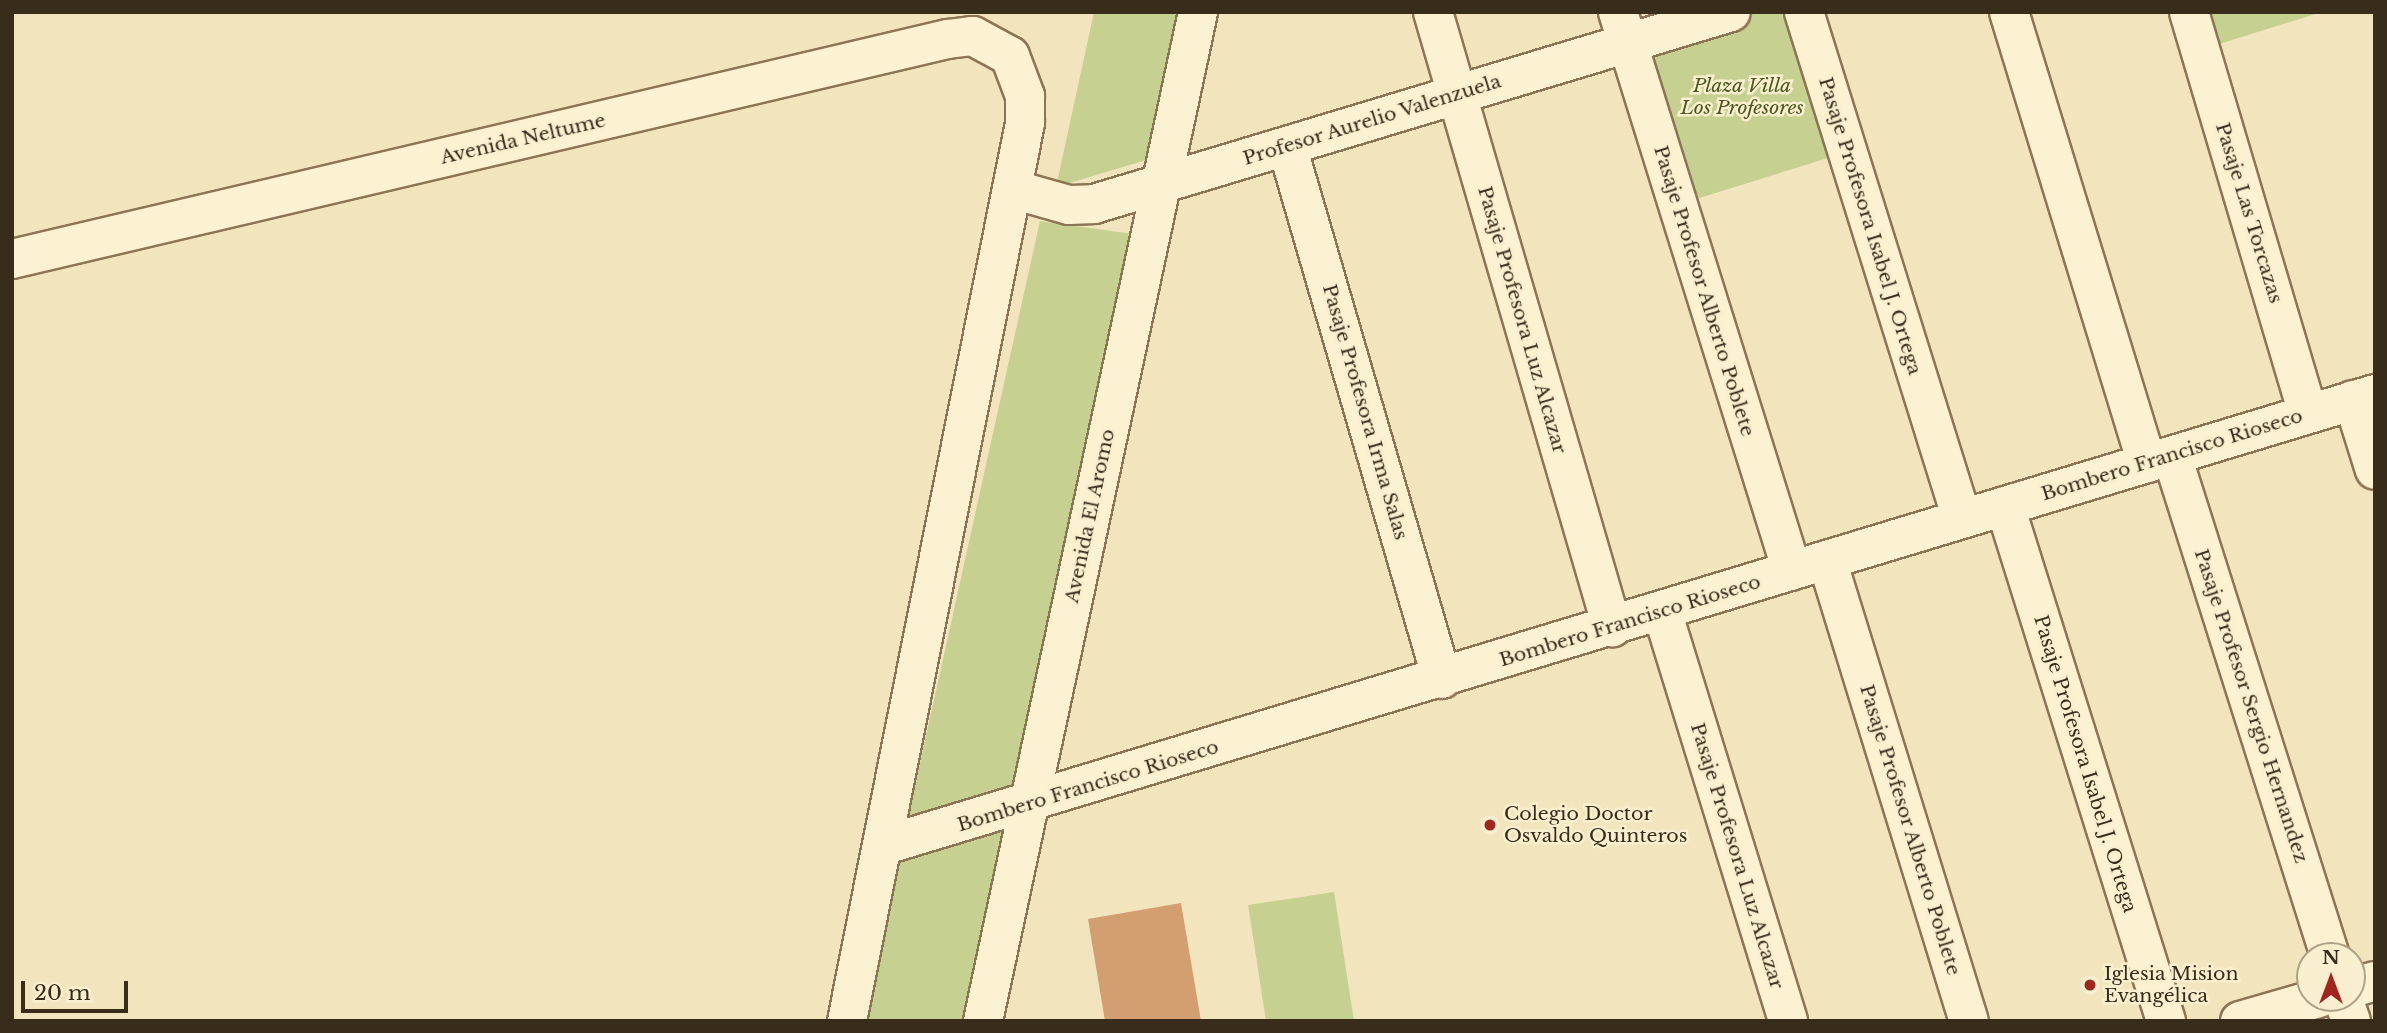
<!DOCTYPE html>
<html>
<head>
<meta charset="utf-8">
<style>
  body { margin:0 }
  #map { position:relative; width:2387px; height:1033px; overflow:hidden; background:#f2e5be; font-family:"Libre Baskerville",serif }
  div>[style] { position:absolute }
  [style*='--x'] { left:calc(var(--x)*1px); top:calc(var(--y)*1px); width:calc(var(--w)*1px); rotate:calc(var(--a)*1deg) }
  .green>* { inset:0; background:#c6d191 }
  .building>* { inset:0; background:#d49f70 }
  .roads { filter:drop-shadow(2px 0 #8c7555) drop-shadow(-2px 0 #8c7555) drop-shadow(0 2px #8c7555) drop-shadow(0 -2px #8c7555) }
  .minor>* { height:38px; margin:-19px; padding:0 19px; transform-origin:19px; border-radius:19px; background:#fcf2d2 }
  .dots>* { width:19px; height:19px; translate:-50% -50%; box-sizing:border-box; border:4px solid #f9efce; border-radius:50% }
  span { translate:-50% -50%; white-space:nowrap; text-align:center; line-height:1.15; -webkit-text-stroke:5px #f9efce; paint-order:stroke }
  .park-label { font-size:19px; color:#47581f; font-style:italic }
  .street-label { font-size:19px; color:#3a2c1b }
  .poi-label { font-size:19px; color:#3a2c1b }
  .left { translate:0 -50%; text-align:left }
  .frame { position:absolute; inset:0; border:14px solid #3a2c1b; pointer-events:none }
  .north { position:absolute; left:2296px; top:942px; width:70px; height:70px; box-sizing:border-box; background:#f9efce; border:2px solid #ada186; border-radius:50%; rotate:0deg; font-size:19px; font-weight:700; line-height:28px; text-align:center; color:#3a2c1b }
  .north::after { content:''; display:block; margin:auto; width:24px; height:32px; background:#a1261f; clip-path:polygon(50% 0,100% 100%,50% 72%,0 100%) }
  .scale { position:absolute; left:21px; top:981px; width:107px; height:32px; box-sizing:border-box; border:4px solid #3a2c1b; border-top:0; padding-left:9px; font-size:21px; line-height:24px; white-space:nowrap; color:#3a2c1b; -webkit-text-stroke:5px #f9efce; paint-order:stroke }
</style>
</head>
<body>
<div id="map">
  <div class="green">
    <div style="clip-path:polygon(1094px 12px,1182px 12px,1153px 158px,1056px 187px)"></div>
    <div style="clip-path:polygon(1731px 12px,1804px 12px,1847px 152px,1677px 205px,1627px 43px)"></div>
    <div style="clip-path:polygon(2189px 12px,2322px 12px,2200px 50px)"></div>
    <div style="clip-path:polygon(1040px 221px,1133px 234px,1011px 791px,908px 817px)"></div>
    <div style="clip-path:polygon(1027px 806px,983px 1021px,847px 1021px,885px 845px)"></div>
    <div style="clip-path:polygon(1334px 892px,1354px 1021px,1266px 1021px,1248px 905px)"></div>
  </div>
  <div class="building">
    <div style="clip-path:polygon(1181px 903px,1201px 1021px,1105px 1021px,1088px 919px)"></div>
  </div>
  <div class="roads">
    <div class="minor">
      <div style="--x:1433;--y:12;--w:641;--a:73.77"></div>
      <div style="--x:1618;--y:12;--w:585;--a:72.71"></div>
      <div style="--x:1804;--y:12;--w:531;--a:72.69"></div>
      <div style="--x:2009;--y:12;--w:472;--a:73"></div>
      <div style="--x:2189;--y:12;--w:419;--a:73.5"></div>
      <div style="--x:1287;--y:146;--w:555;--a:73.79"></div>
      <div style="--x:1012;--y:189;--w:59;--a:15.7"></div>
      <div style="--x:1069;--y:205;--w:25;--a:-2"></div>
      <div style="--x:1094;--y:204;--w:665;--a:-16.77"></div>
      <div style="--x:12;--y:259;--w:962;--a:-13.23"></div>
      <div style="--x:948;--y:39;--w:25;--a:-7"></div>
      <div style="--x:973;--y:36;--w:42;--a:28.4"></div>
      <div style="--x:1010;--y:56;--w:43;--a:69.4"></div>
      <div style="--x:1025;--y:96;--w:27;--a:90"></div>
      <div style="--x:1025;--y:123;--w:915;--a:101.21"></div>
      <div style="--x:2353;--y:400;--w:73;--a:72.6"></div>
      <div style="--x:2172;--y:456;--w:524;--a:72.46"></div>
      <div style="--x:2005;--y:506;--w:540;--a:72.64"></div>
      <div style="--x:1827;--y:560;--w:482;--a:72.9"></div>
      <div style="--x:1662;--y:611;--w:429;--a:72.9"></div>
      <div style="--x:885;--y:845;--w:1557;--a:-16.84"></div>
      <div style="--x:2352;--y:988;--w:24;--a:-17"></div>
      <div style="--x:2343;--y:998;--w:24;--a:71"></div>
      <div style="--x:983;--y:1021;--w:1032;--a:-77.97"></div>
      <div style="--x:2240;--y:1021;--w:82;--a:-16.2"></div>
    </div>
  </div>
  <div class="dots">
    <div style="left:1490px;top:825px;background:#a1261f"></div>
    <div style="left:2090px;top:985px;background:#a1261f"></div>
  </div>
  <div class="park-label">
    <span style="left:1742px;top:97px">Plaza Villa<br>Los Profesores</span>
  </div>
  <div class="street-label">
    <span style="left:1372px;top:120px;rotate:-17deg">Profesor Aurelio Valenzuela</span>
    <span style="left:523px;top:139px;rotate:-13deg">Avenida Neltume</span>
    <span style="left:2249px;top:213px;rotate:73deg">Pasaje Las Torcazas</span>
    <span style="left:1870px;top:226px;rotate:73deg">Pasaje Profesora Isabel J. Ortega</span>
    <span style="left:1704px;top:291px;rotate:73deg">Pasaje Profesor Alberto Poblete</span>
    <span style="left:1522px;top:320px;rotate:74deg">Pasaje Profesora Luz Alcazar</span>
    <span style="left:1365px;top:412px;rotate:74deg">Pasaje Profesora Irma Salas</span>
    <span style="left:2172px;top:455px;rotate:-17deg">Bombero Francisco Rioseco</span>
    <span style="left:1090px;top:516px;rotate:-78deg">Avenida El Aromo</span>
    <span style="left:1630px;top:621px;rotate:-17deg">Bombero Francisco Rioseco</span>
    <span style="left:2251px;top:706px;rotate:72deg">Pasaje Profesor Sergio Hernandez</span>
    <span style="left:2085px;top:764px;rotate:73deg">Pasaje Profesora Isabel J. Ortega</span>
    <span style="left:1088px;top:786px;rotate:-17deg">Bombero Francisco Rioseco</span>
    <span style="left:1910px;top:830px;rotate:73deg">Pasaje Profesor Alberto Poblete</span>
    <span style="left:1737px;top:856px;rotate:73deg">Pasaje Profesora Luz Alcazar</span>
  </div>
  <div class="poi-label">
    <span class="left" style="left:1504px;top:825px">Colegio Doctor<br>Osvaldo Quinteros</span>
    <span class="left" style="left:2104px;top:985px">Iglesia Mision<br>Evangélica</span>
  </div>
  <div class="frame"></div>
  <div class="north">N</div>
  <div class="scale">20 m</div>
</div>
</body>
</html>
